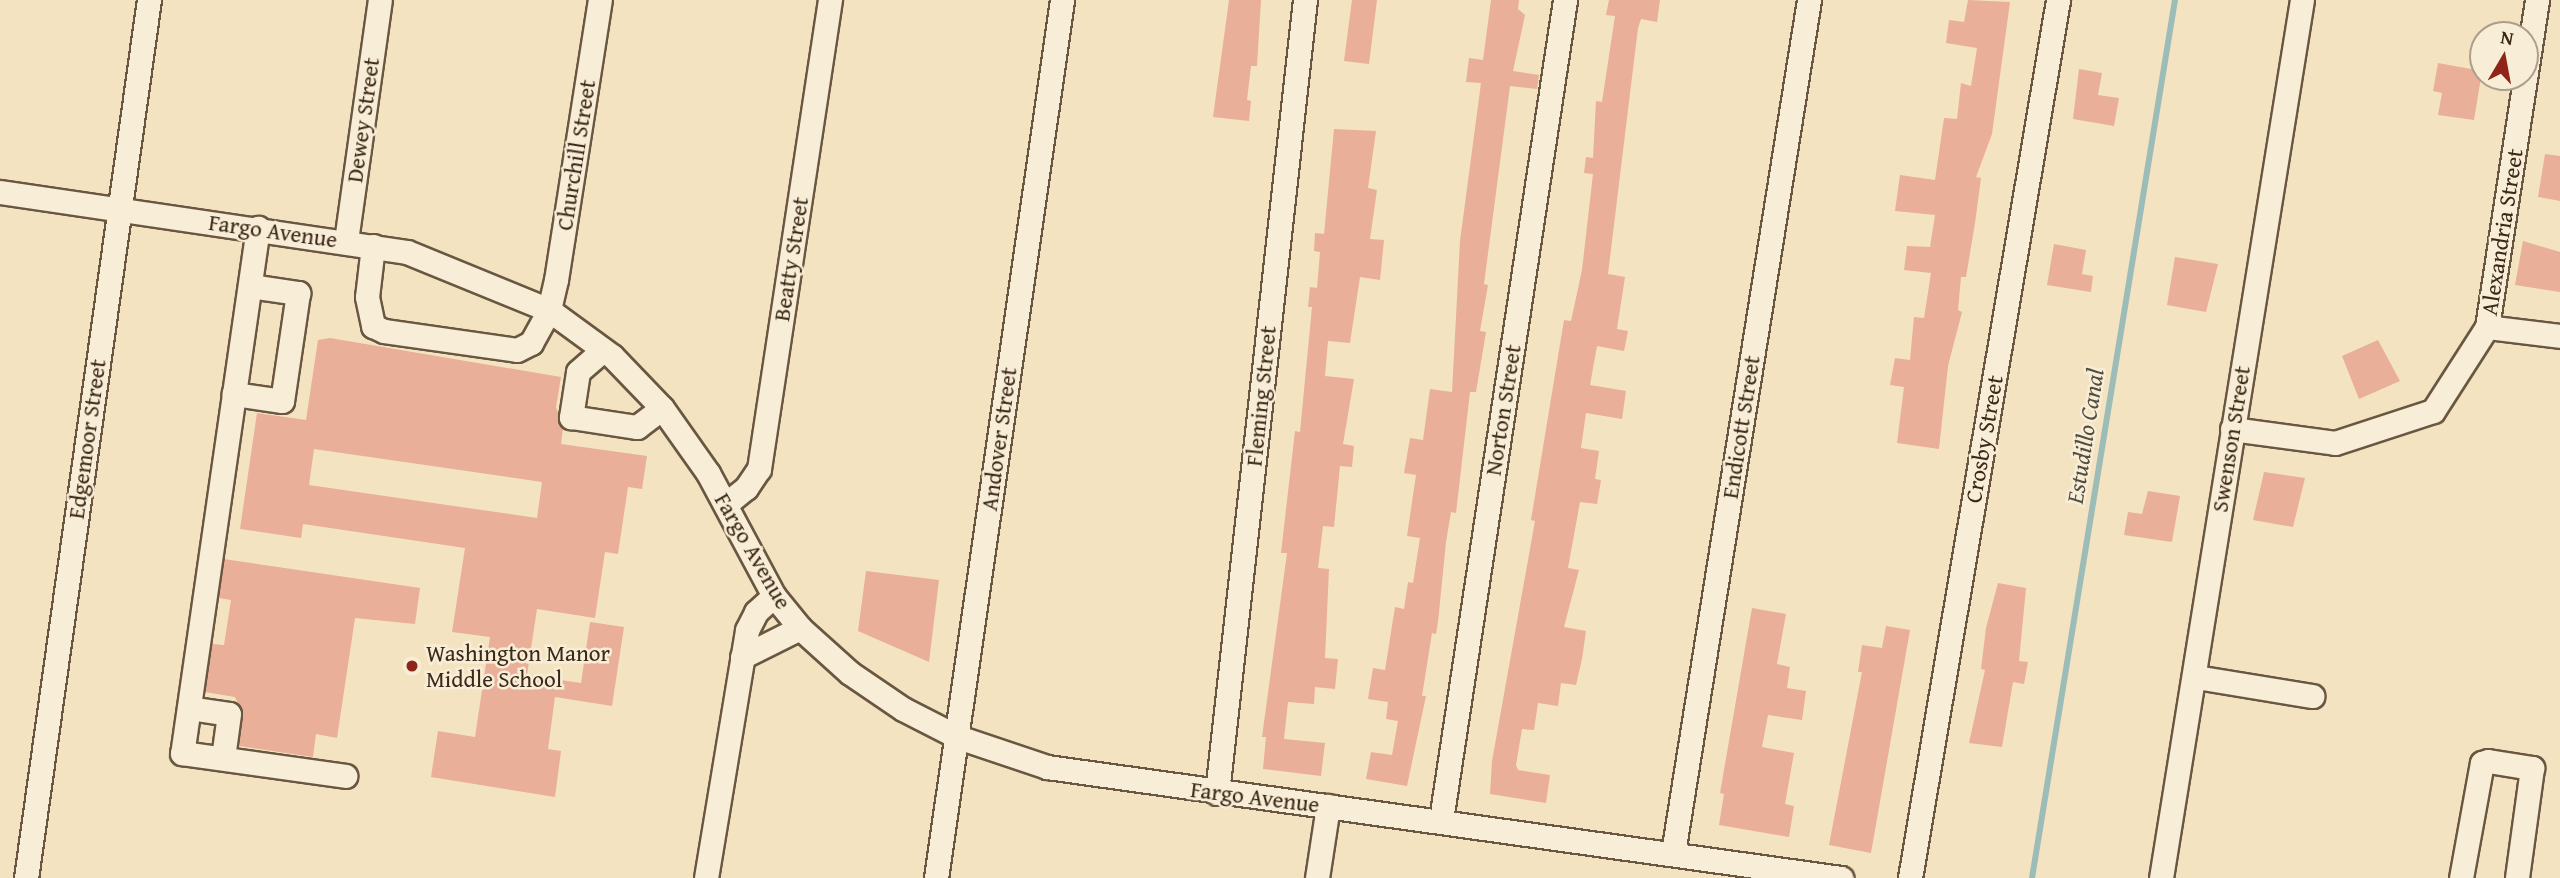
<!DOCTYPE html>
<html>
<head>
<meta charset="utf-8">
<style>
  body { margin:0 }
  #map { position:relative; width:2560px; height:878px; overflow:hidden; background:#f4e3c0; font-family:"Gentium Book Plus",serif }
  div>[style] { position:absolute }
  [style*='--x'] { left:calc(var(--x)*1px); top:calc(var(--y)*1px); width:calc(var(--w)*1px); rotate:calc(var(--a)*1deg) }
  .stream>* { height:6px; margin:-3px; padding:0 3px; transform-origin:3px; border-radius:3px; background:#9cbdb7 }
  .building>* { inset:0; background:#e9af98 }
  .roads { filter:drop-shadow(2px 0 #695742) drop-shadow(-2px 0 #695742) drop-shadow(0 2px #695742) drop-shadow(0 -2px #695742) }
  .minor>* { height:23px; margin:-11.5px; padding:0 11.5px; transform-origin:11.5px; border-radius:11.5px; background:#f8edd6 }
  .dots>* { width:19px; height:19px; translate:-50% -50%; box-sizing:border-box; border:4px solid #f8edd6; border-radius:50% }
  span { translate:-50% -50%; white-space:nowrap; text-align:center; line-height:1.15; -webkit-text-stroke:5px #f8edd6; paint-order:stroke }
  .street-label { font-size:23px; color:#3b2818 }
  .poi-label { font-size:23px; color:#3b2818 }
  .left { translate:0 -50%; text-align:left }
  .water-label { font-size:24px; color:#534d40; font-style:italic }
  .north { position:absolute; left:2469px; top:21px; width:70px; height:70px; box-sizing:border-box; background:#f8edd6; border:2px solid #ac9e8a; border-radius:50%; rotate:10deg; font-size:19px; font-weight:700; line-height:28px; text-align:center; color:#3b2818 }
  .north::after { content:''; display:block; margin:auto; width:24px; height:32px; background:#8f2418; clip-path:polygon(50% 0,100% 100%,50% 72%,0 100%) }
</style>
</head>
<body>
<div id="map">
  <div class="stream">
    <div style="--x:2032;--y:878;--w:890;--a:-80.75"></div>
  </div>
  <div class="building">
    <div style="clip-path:polygon(1229px 0,1261px 0,1257px 66px,1251px 66px,1247px 100px,1251px 101px,1249px 121px,1213px 117px)"></div>
    <div style="clip-path:polygon(1352px 0,1377px 0,1369px 64px,1344px 61px)"></div>
    <div style="clip-path:polygon(1491px 0,1519px 0,1518px 9px,1525px 15px,1513px 71px,1539px 75px,1537px 89px,1510px 86px,1484px 284px,1488px 285px,1480px 331px,1486px 332px,1476px 392px,1470px 392px,1456px 513px,1451px 512px,1446px 542px,1438px 622px,1436px 634px,1432px 633px,1422px 696px,1426px 696px,1407px 786px,1366px 779px,1371px 752px,1392px 755px,1398px 721px,1386px 719px,1388px 702px,1368px 699px,1373px 668px,1385px 670px,1395px 607px,1404px 609px,1408px 582px,1413px 583px,1420px 538px,1407px 536px,1416px 475px,1404px 473px,1410px 438px,1423px 440px,1430px 389px,1452px 392px,1460px 241px,1481px 83px,1466px 82px,1469px 58px,1483px 60px)"></div>
    <div style="clip-path:polygon(1609px 0,1660px 0,1657px 22px,1641px 19px,1638px 28px,1608px 274px,1625px 277px,1617px 329px,1628px 331px,1624px 351px,1597px 346px,1590px 385px,1626px 391px,1622px 419px,1586px 413px,1581px 448px,1599px 451px,1595px 479px,1601px 480px,1597px 504px,1580px 502px,1568px 568px,1579px 570px,1564px 627px,1586px 631px,1582px 659px,1576px 685px,1561px 683px,1558px 706px,1538px 703px,1534px 730px,1522px 729px,1516px 765px,1518px 770px,1550px 775px,1546px 803px,1490px 794px,1492px 761px,1535px 521px,1531px 520px,1564px 320px,1571px 321px,1582px 270px,1593px 174px,1584px 173px,1586px 157px,1593px 158px,1596px 101px,1602px 102px,1615px 16px,1606px 15px)"></div>
    <div style="clip-path:polygon(1968px 0,2010px 2px,1992px 134px,1976px 177px,1981px 178px,1975px 223px,1966px 277px,1961px 277px,1958px 310px,1962px 312px,1948px 366px,1939px 449px,1897px 443px,1904px 387px,1890px 385px,1895px 358px,1910px 360px,1914px 317px,1924px 318px,1931px 273px,1904px 270px,1907px 246px,1930px 247px,1935px 215px,1895px 211px,1900px 175px,1935px 180px,1944px 118px,1957px 119px,1961px 83px,1971px 86px,1977px 48px,1946px 43px,1949px 20px,1964px 22px)"></div>
    <div style="clip-path:polygon(2438px 63px,2482px 71px,2474px 120px,2438px 115px,2442px 93px,2433px 91px)"></div>
    <div style="clip-path:polygon(2079px 69px,2102px 73px,2098px 95px,2119px 98px,2114px 126px,2073px 119px)"></div>
    <div style="clip-path:polygon(1334px 129px,1376px 131px,1368px 188px,1377px 190px,1370px 239px,1384px 240px,1380px 280px,1360px 277px,1350px 343px,1328px 341px,1325px 376px,1354px 379px,1343px 444px,1354px 446px,1352px 467px,1340px 466px,1334px 527px,1323px 526px,1318px 568px,1329px 569px,1325px 658px,1338px 659px,1335px 689px,1315px 687px,1314px 704px,1288px 702px,1284px 739px,1325px 743px,1321px 776px,1263px 769px,1266px 737px,1262px 737px,1287px 553px,1281px 553px,1295px 431px,1300px 432px,1312px 307px,1308px 307px,1310px 287px,1317px 288px,1320px 252px,1314px 251px,1315px 233px,1324px 234px)"></div>
    <div style="clip-path:polygon(2545px 154px,2560px 156px,2560px 201px,2538px 197px)"></div>
    <div style="clip-path:polygon(2523px 241px,2560px 252px,2560px 292px,2515px 285px)"></div>
    <div style="clip-path:polygon(2054px 244px,2086px 250px,2082px 274px,2093px 276px,2091px 292px,2047px 285px)"></div>
    <div style="clip-path:polygon(2175px 257px,2218px 264px,2206px 312px,2167px 305px)"></div>
    <div style="clip-path:polygon(evenodd,330px 338px,561px 377px,556px 407px,563px 428px,561px 444px,647px 456px,642px 489px,628px 487px,618px 554px,605px 552px,595px 618px,537px 609px,527px 675px,581px 683px,590px 622px,624px 627px,612px 706px,555px 697px,548px 749px,561px 751px,555px 797px,431px 777px,438px 731px,475px 737px,490px 637px,452px 632px,465px 548px,303px 524px,301px 538px,240px 529px,257px 413px,306px 420px,318px 340px,330px 338px,314px 449px,542px 482px,537px 518px,309px 485px,314px 449px)"></div>
    <div style="clip-path:polygon(2378px 340px,2400px 381px,2359px 399px,2342px 356px)"></div>
    <div style="clip-path:polygon(2264px 472px,2305px 478px,2293px 527px,2253px 520px)"></div>
    <div style="clip-path:polygon(2148px 491px,2180px 496px,2172px 542px,2124px 535px,2128px 512px,2142px 514px)"></div>
    <div style="clip-path:polygon(224px 559px,420px 588px,415px 624px,355px 618px,337px 738px,316px 734px,313px 757px,239px 746px,243px 715px,235px 697px,205px 692px,212px 644px,224px 645px,231px 600px,219px 598px)"></div>
    <div style="clip-path:polygon(866px 571px,939px 580px,929px 662px,858px 631px)"></div>
    <div style="clip-path:polygon(1998px 583px,2026px 588px,2019px 661px,2028px 662px,2024px 684px,2013px 682px,2002px 747px,1969px 743px,1985px 670px,1981px 669px,1986px 628px)"></div>
    <div style="clip-path:polygon(1752px 608px,1786px 614px,1777px 664px,1790px 667px,1787px 688px,1806px 691px,1802px 720px,1768px 715px,1762px 747px,1794px 753px,1785px 804px,1794px 806px,1789px 837px,1719px 825px,1724px 794px,1720px 793px)"></div>
    <div style="clip-path:polygon(1886px 626px,1910px 630px,1871px 853px,1829px 845px,1862px 672px,1858px 672px,1862px 645px,1882px 648px)"></div>
  </div>
  <div class="roads">
    <div class="minor">
      <div style="--x:0;--y:192;--w:411;--a:8.4"></div>
      <div style="--x:407;--y:252;--w:153;--a:22.2"></div>
      <div style="--x:549;--y:310;--w:78;--a:36.1"></div>
      <div style="--x:612;--y:356;--w:72;--a:46.1"></div>
      <div style="--x:662;--y:408;--w:80;--a:54.7"></div>
      <div style="--x:708;--y:473;--w:140;--a:61.8"></div>
      <div style="--x:774;--y:596;--w:41;--a:50.9"></div>
      <div style="--x:800;--y:628;--w:67;--a:42"></div>
      <div style="--x:850;--y:673;--w:64;--a:34.2"></div>
      <div style="--x:903;--y:709;--w:62;--a:27"></div>
      <div style="--x:958;--y:737;--w:94;--a:18.6"></div>
      <div style="--x:1047;--y:767;--w:802;--a:7.96"></div>
      <div style="--x:346;--y:241;--w:243;--a:-82"></div>
      <div style="--x:373;--y:246;--w:51;--a:96.7"></div>
      <div style="--x:367;--y:297;--w:30;--a:78"></div>
      <div style="--x:373;--y:326;--w:12;--a:24"></div>
      <div style="--x:384;--y:331;--w:134;--a:8.1"></div>
      <div style="--x:517;--y:350;--w:16;--a:-27"></div>
      <div style="--x:531;--y:343;--w:38;--a:-61"></div>
      <div style="--x:549;--y:310;--w:31;--a:-77"></div>
      <div style="--x:556;--y:280;--w:283;--a:-81.1"></div>
      <div style="--x:250;--y:286;--w:49;--a:8.3"></div>
      <div style="--x:298;--y:293;--w:109;--a:98.4"></div>
      <div style="--x:282;--y:401;--w:49;--a:-171.7"></div>
      <div style="--x:234;--y:394;--w:168;--a:-81.8"></div>
      <div style="--x:2487;--y:327;--w:74;--a:7"></div>
      <div style="--x:603;--y:350;--w:33;--a:139"></div>
      <div style="--x:578;--y:372;--w:46;--a:98.8"></div>
      <div style="--x:571;--y:417;--w:67;--a:8.6"></div>
      <div style="--x:637;--y:427;--w:31;--a:-37"></div>
      <div style="--x:234;--y:394;--w:363;--a:98.2"></div>
      <div style="--x:182;--y:753;--w:165;--a:8"></div>
      <div style="--x:2232;--y:429;--w:104;--a:7.7"></div>
      <div style="--x:2335;--y:443;--w:103;--a:-18.1"></div>
      <div style="--x:2433;--y:411;--w:100;--a:-57.3"></div>
      <div style="--x:2487;--y:327;--w:331;--a:-81.3"></div>
      <div style="--x:726;--y:504;--w:26;--a:-39"></div>
      <div style="--x:746;--y:488;--w:23;--a:-56"></div>
      <div style="--x:759;--y:469;--w:474;--a:-81.4"></div>
      <div style="--x:742;--y:657;--w:65;--a:-26.6"></div>
      <div style="--x:2196;--y:677;--w:118;--a:9.3"></div>
      <div style="--x:189;--y:708;--w:40;--a:8.5"></div>
      <div style="--x:229;--y:714;--w:44;--a:97.8"></div>
      <div style="--x:1217;--y:793;--w:798;--a:-83.67"></div>
      <div style="--x:1441;--y:820;--w:829;--a:-81.4"></div>
      <div style="--x:1673;--y:853;--w:864;--a:-80.94"></div>
      <div style="--x:26;--y:878;--w:887;--a:-82.03"></div>
      <div style="--x:706;--y:878;--w:251;--a:-80.6"></div>
      <div style="--x:747;--y:630;--w:20;--a:-63"></div>
      <div style="--x:756;--y:612;--w:24;--a:-42"></div>
      <div style="--x:936;--y:878;--w:887;--a:-81.83"></div>
      <div style="--x:1317;--y:878;--w:73;--a:-81.3"></div>
      <div style="--x:1910;--y:878;--w:890;--a:-80.43"></div>
      <div style="--x:2161;--y:878;--w:889;--a:-80.88"></div>
      <div style="--x:2461;--y:878;--w:117;--a:-79.7"></div>
      <div style="--x:2482;--y:763;--w:6;--a:-18"></div>
      <div style="--x:2488;--y:761;--w:45;--a:9"></div>
      <div style="--x:2532;--y:768;--w:111;--a:97.8"></div>
    </div>
  </div>
  <div class="dots">
    <div style="left:412px;top:666px;background:#8f2418"></div>
  </div>
  <div class="street-label">
    <span style="left:363px;top:120px;rotate:-82deg">Dewey Street</span>
    <span style="left:576px;top:155px;rotate:-81deg">Churchill Street</span>
    <span style="left:273px;top:231px;rotate:8deg">Fargo Avenue</span>
    <span style="left:2502px;top:232px;rotate:-81deg">Alexandria Street</span>
    <span style="left:791px;top:259px;rotate:-81deg">Beatty Street</span>
    <span style="left:1261px;top:396px;rotate:-84deg">Fleming Street</span>
    <span style="left:1503px;top:410px;rotate:-81deg">Norton Street</span>
    <span style="left:1741px;top:427px;rotate:-81deg">Endicott Street</span>
    <span style="left:87px;top:439px;rotate:-82deg">Edgemoor Street</span>
    <span style="left:999px;top:439px;rotate:-82deg">Andover Street</span>
    <span style="left:1984px;top:439px;rotate:-80deg">Crosby Street</span>
    <span style="left:2231px;top:439px;rotate:-81deg">Swenson Street</span>
    <span style="left:753px;top:551px;rotate:60deg">Fargo Avenue</span>
    <span style="left:1255px;top:797px;rotate:7deg">Fargo Avenue</span>
  </div>
  <div class="poi-label">
    <span class="left" style="left:426px;top:666px">Washington Manor<br>Middle School</span>
  </div>
  <div class="water-label">
    <span style="left:2085px;top:436px;rotate:-81deg">Estudillo Canal</span>
  </div>
  <div class="north">N</div>
</div>
</body>
</html>
